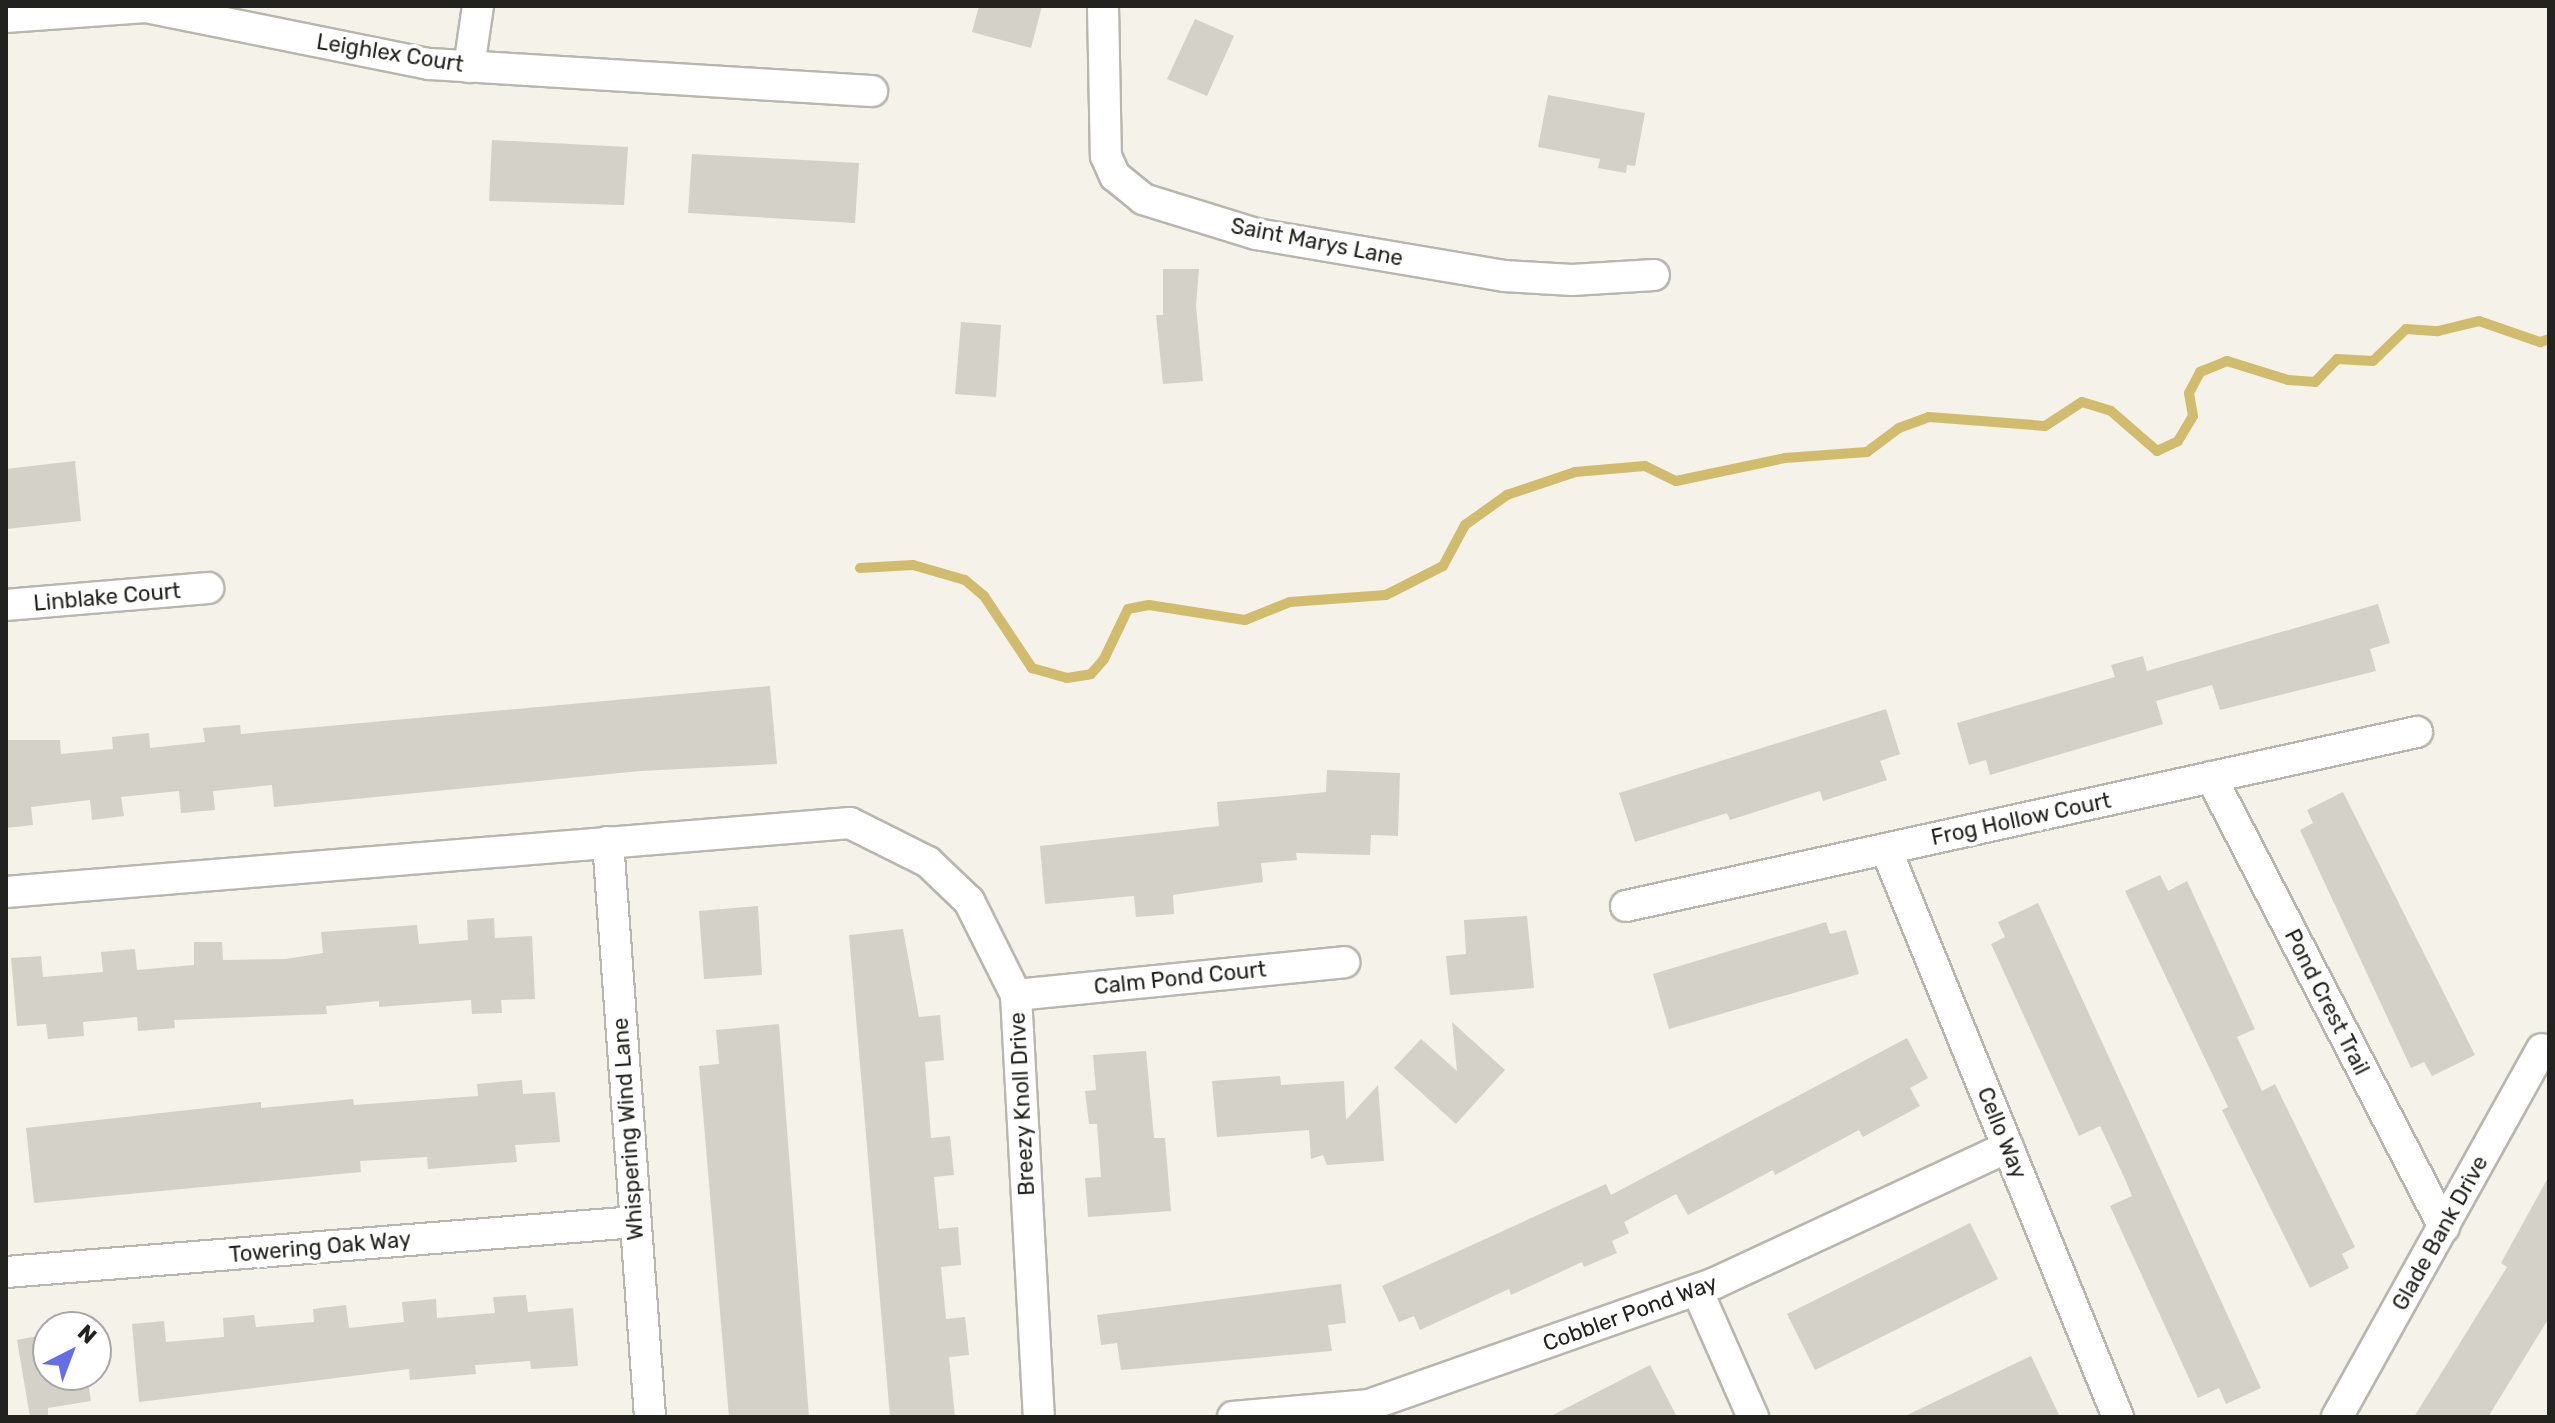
<!DOCTYPE html>
<html>
<head>
<meta charset="utf-8">
<style>
  body { margin:0 }
  #map { position:relative; width:2555px; height:1423px; overflow:hidden; background:#f4f2e9; font-family:Rubik,sans-serif }
  div>[style] { position:absolute }
  [style*='--x'] { left:calc(var(--x)*1px); top:calc(var(--y)*1px); width:calc(var(--w)*1px); rotate:calc(var(--a)*1deg) }
  .stream>* { height:10px; margin:-5px; padding:0 5px; transform-origin:5px; border-radius:5px; background:#d1bc6d }
  .building>* { inset:0; background:#d3d1c8 }
  .roads { filter:drop-shadow(2px 0 #b8b6ad) drop-shadow(-2px 0 #b8b6ad) drop-shadow(0 2px #b8b6ad) drop-shadow(0 -2px #b8b6ad) }
  .minor>* { height:30px; margin:-15px; padding:0 15px; transform-origin:15px; border-radius:15px; background:#fff }
  span { translate:-50% -50%; white-space:nowrap; text-align:center; line-height:1.15; -webkit-text-stroke:8px #fff; paint-order:stroke }
  .street-label { font-size:22px; color:#22221e }
  .frame { position:absolute; inset:0; border:8px solid #22221e; pointer-events:none }
  .north { position:absolute; left:32px; top:1311px; width:80px; height:80px; box-sizing:border-box; background:#fff; border:2px solid #a7a7a5; border-radius:50%; rotate:42deg; font-size:22px; font-weight:700; line-height:32px; text-align:center; color:#22221e }
  .north::after { content:''; display:block; margin:auto; width:28px; height:36px; background:#626fe7; clip-path:polygon(50% 0,100% 100%,50% 72%,0 100%) }
</style>
</head>
<body>
<div id="map">
  <div class="stream">
    <div style="--x:860;--y:568;--w:53;--a:-3.2"></div>
    <div style="--x:913;--y:565;--w:54;--a:16.1"></div>
    <div style="--x:965;--y:580;--w:25;--a:40"></div>
    <div style="--x:984;--y:596;--w:87;--a:56.3"></div>
    <div style="--x:1032;--y:668;--w:36;--a:16"></div>
    <div style="--x:1067;--y:678;--w:24;--a:-9"></div>
    <div style="--x:1091;--y:674;--w:20;--a:-49"></div>
    <div style="--x:1104;--y:659;--w:55;--a:-64.4"></div>
    <div style="--x:1128;--y:609;--w:21;--a:-11"></div>
    <div style="--x:1149;--y:605;--w:97;--a:8.9"></div>
    <div style="--x:1245;--y:620;--w:48;--a:-21.8"></div>
    <div style="--x:1290;--y:602;--w:96;--a:-4.2"></div>
    <div style="--x:1386;--y:595;--w:64;--a:-27"></div>
    <div style="--x:1443;--y:566;--w:47;--a:-61.8"></div>
    <div style="--x:1465;--y:525;--w:52;--a:-35.5"></div>
    <div style="--x:1507;--y:495;--w:72;--a:-18.7"></div>
    <div style="--x:1575;--y:472;--w:70;--a:-4.9"></div>
    <div style="--x:1645;--y:466;--w:34;--a:26"></div>
    <div style="--x:1676;--y:481;--w:111;--a:-11.9"></div>
    <div style="--x:1785;--y:458;--w:82;--a:-4.2"></div>
    <div style="--x:1867;--y:452;--w:40;--a:-37"></div>
    <div style="--x:1899;--y:428;--w:32;--a:-20"></div>
    <div style="--x:1929;--y:417;--w:116;--a:4.4"></div>
    <div style="--x:2045;--y:426;--w:44;--a:-33"></div>
    <div style="--x:2082;--y:402;--w:30;--a:17"></div>
    <div style="--x:2111;--y:411;--w:61;--a:41"></div>
    <div style="--x:2157;--y:451;--w:23;--a:-25"></div>
    <div style="--x:2178;--y:441;--w:29;--a:-59"></div>
    <div style="--x:2193;--y:416;--w:23;--a:-100"></div>
    <div style="--x:2189;--y:393;--w:24;--a:-62"></div>
    <div style="--x:2200;--y:372;--w:29;--a:-22"></div>
    <div style="--x:2227;--y:361;--w:64;--a:17.3"></div>
    <div style="--x:2288;--y:380;--w:27;--a:4"></div>
    <div style="--x:2315;--y:382;--w:32;--a:-46"></div>
    <div style="--x:2337;--y:359;--w:36;--a:3"></div>
    <div style="--x:2373;--y:361;--w:46;--a:-44.1"></div>
    <div style="--x:2406;--y:329;--w:32;--a:4"></div>
    <div style="--x:2438;--y:331;--w:42;--a:-13.7"></div>
    <div style="--x:2479;--y:321;--w:65;--a:19"></div>
    <div style="--x:2540;--y:342;--w:9;--a:-18"></div>
  </div>
  <div class="building">
    <div style="clip-path:polygon(979px 6px,1042px 6px,1031px 48px,972px 32px)"></div>
    <div style="clip-path:polygon(1195px 19px,1234px 36px,1207px 96px,1167px 79px)"></div>
    <div style="clip-path:polygon(1548px 95px,1645px 113px,1635px 166px,1627px 165px,1626px 173px,1598px 168px,1600px 159px,1538px 147px)"></div>
    <div style="clip-path:polygon(492px 140px,628px 147px,624px 205px,489px 201px)"></div>
    <div style="clip-path:polygon(692px 154px,859px 163px,855px 223px,688px 213px)"></div>
    <div style="clip-path:polygon(1163px 269px,1199px 269px,1196px 306px,1203px 381px,1163px 384px,1156px 315px,1163px 315px)"></div>
    <div style="clip-path:polygon(961px 322px,1001px 325px,996px 397px,955px 394px)"></div>
    <div style="clip-path:polygon(75px 461px,81px 521px,6px 529px,6px 469px)"></div>
    <div style="clip-path:polygon(2378px 604px,2390px 643px,2370px 649px,2376px 671px,2220px 710px,2212px 685px,2156px 701px,2163px 724px,1990px 775px,1986px 760px,1969px 765px,1957px 723px,2115px 677px,2111px 665px,2143px 656px,2147px 671px)"></div>
    <div style="clip-path:polygon(770px 686px,777px 764px,640px 771px,274px 807px,272px 785px,213px 791px,215px 810px,181px 813px,179px 791px,121px 797px,124px 816px,92px 820px,90px 800px,31px 807px,33px 825px,6px 828px,6px 740px,60px 740px,61px 754px,113px 749px,112px 737px,149px 733px,150px 748px,205px 742px,203px 728px,240px 725px,241px 734px)"></div>
    <div style="clip-path:polygon(1886px 709px,1900px 754px,1880px 761px,1887px 780px,1823px 801px,1820px 791px,1730px 820px,1727px 813px,1635px 842px,1619px 793px)"></div>
    <div style="clip-path:polygon(1327px 770px,1400px 773px,1398px 836px,1371px 835px,1370px 855px,1296px 853px,1297px 860px,1261px 863px,1263px 882px,1173px 895px,1174px 914px,1136px 917px,1134px 896px,1045px 904px,1040px 846px,1219px 826px,1217px 802px,1326px 792px)"></div>
    <div style="clip-path:polygon(2343px 792px,2475px 1055px,2432px 1076px,2424px 1062px,2411px 1068px,2300px 830px,2313px 823px,2307px 810px)"></div>
    <div style="clip-path:polygon(2160px 875px,2168px 891px,2187px 881px,2255px 1029px,2237px 1037px,2262px 1091px,2275px 1084px,2355px 1247px,2342px 1254px,2349px 1268px,2310px 1288px,2222px 1110px,2228px 1107px,2125px 891px)"></div>
    <div style="clip-path:polygon(2038px 903px,2261px 1388px,2226px 1404px,2219px 1388px,2198px 1398px,2110px 1206px,2132px 1196px,2125px 1179px,2100px 1126px,2079px 1136px,1991px 944px,2005px 937px,1998px 922px)"></div>
    <div style="clip-path:polygon(758px 906px,762px 975px,704px 979px,699px 911px)"></div>
    <div style="clip-path:polygon(1527px 916px,1534px 988px,1450px 995px,1446px 956px,1466px 954px,1464px 920px)"></div>
    <div style="clip-path:polygon(494px 918px,495px 938px,532px 936px,535px 999px,501px 1000px,502px 1013px,472px 1014px,471px 1000px,379px 1007px,379px 1001px,326px 1006px,327px 1014px,174px 1020px,175px 1028px,138px 1031px,137px 1017px,83px 1022px,84px 1036px,48px 1039px,46px 1024px,17px 1026px,11px 958px,41px 956px,43px 977px,103px 972px,101px 952px,135px 949px,137px 970px,194px 965px,194px 942px,222px 942px,223px 960px,286px 959px,323px 953px,321px 932px,417px 925px,419px 944px,468px 940px,467px 920px)"></div>
    <div style="clip-path:polygon(1826px 922px,1830px 934px,1846px 930px,1859px 974px,1669px 1029px,1653px 974px)"></div>
    <div style="clip-path:polygon(903px 929px,919px 1017px,940px 1015px,944px 1060px,925px 1062px,931px 1138px,950px 1136px,954px 1175px,934px 1177px,939px 1229px,958px 1227px,961px 1265px,941px 1267px,946px 1319px,965px 1317px,969px 1355px,949px 1357px,955px 1417px,890px 1417px,849px 935px)"></div>
    <div style="clip-path:polygon(1452px 1022px,1505px 1070px,1456px 1124px,1394px 1068px,1421px 1039px,1457px 1071px)"></div>
    <div style="clip-path:polygon(779px 1024px,809px 1417px,729px 1417px,699px 1066px,719px 1064px,716px 1030px)"></div>
    <div style="clip-path:polygon(1907px 1038px,1928px 1078px,1910px 1088px,1920px 1106px,1863px 1137px,1859px 1130px,1775px 1175px,1773px 1170px,1688px 1215px,1676px 1194px,1624px 1222px,1629px 1233px,1612px 1241px,1617px 1253px,1584px 1267px,1582px 1262px,1511px 1295px,1509px 1289px,1420px 1330px,1414px 1316px,1399px 1322px,1382px 1286px,1606px 1184px,1611px 1195px)"></div>
    <div style="clip-path:polygon(1146px 1051px,1154px 1138px,1165px 1138px,1171px 1211px,1088px 1217px,1085px 1178px,1101px 1177px,1097px 1124px,1089px 1124px,1085px 1091px,1096px 1090px,1093px 1055px)"></div>
    <div style="clip-path:polygon(1280px 1076px,1281px 1085px,1344px 1081px,1346px 1120px,1378px 1085px,1384px 1161px,1327px 1165px,1323px 1155px,1311px 1159px,1309px 1130px,1217px 1137px,1212px 1081px)"></div>
    <div style="clip-path:polygon(522px 1080px,523px 1094px,555px 1092px,560px 1142px,515px 1145px,517px 1162px,428px 1169px,427px 1157px,360px 1161px,361px 1172px,34px 1203px,26px 1128px,261px 1102px,261px 1108px,353px 1099px,354px 1105px,478px 1096px,477px 1084px)"></div>
    <div style="clip-path:polygon(2549px 1176px,2549px 1318px,2488px 1417px,2414px 1417px,2507px 1267px,2501px 1263px)"></div>
    <div style="clip-path:polygon(1970px 1223px,1998px 1279px,1815px 1370px,1787px 1314px)"></div>
    <div style="clip-path:polygon(1341px 1284px,1346px 1323px,1328px 1325px,1332px 1351px,1121px 1370px,1117px 1343px,1101px 1345px,1097px 1315px)"></div>
    <div style="clip-path:polygon(526px 1295px,528px 1312px,573px 1308px,578px 1366px,531px 1369px,530px 1361px,475px 1365px,476px 1374px,410px 1380px,409px 1369px,139px 1402px,132px 1324px,164px 1321px,166px 1342px,224px 1337px,223px 1318px,254px 1315px,256px 1327px,314px 1322px,313px 1309px,346px 1305px,349px 1328px,404px 1322px,402px 1302px,436px 1299px,437px 1318px,495px 1313px,493px 1297px)"></div>
    <div style="clip-path:polygon(48px 1334px,48px 1375px,87px 1375px,91px 1401px,48px 1408px,48px 1417px,30px 1417px,17px 1340px)"></div>
    <div style="clip-path:polygon(2031px 1356px,2060px 1417px,1903px 1417px)"></div>
    <div style="clip-path:polygon(1650px 1365px,1677px 1417px,1549px 1417px)"></div>
  </div>
  <div class="roads">
    <div class="minor">
      <div style="--x:1103;--y:6;--w:150;--a:88.9"></div>
      <div style="--x:1106;--y:156;--w:22;--a:66"></div>
      <div style="--x:1115;--y:176;--w:36;--a:39"></div>
      <div style="--x:1143;--y:199;--w:118;--a:17.2"></div>
      <div style="--x:1256;--y:234;--w:252;--a:9.6"></div>
      <div style="--x:1504;--y:276;--w:68;--a:3.4"></div>
      <div style="--x:1572;--y:280;--w:82;--a:-3.5"></div>
      <div style="--x:6;--y:17;--w:140;--a:-4.1"></div>
      <div style="--x:146;--y:7;--w:289;--a:11.4"></div>
      <div style="--x:429;--y:64;--w:444;--a:3.5"></div>
      <div style="--x:469;--y:67;--w:62;--a:-81.6"></div>
      <div style="--x:6;--y:605;--w:203;--a:-4.8"></div>
      <div style="--x:2211;--y:777;--w:507;--a:62.63"></div>
      <div style="--x:608;--y:842;--w:577;--a:85.82"></div>
      <div style="--x:1886;--y:849;--w:614;--a:67.78"></div>
      <div style="--x:6;--y:892;--w:847;--a:-4.67"></div>
      <div style="--x:850;--y:823;--w:87;--a:26.6"></div>
      <div style="--x:928;--y:862;--w:57;--a:43.6"></div>
      <div style="--x:969;--y:901;--w:105;--a:63.4"></div>
      <div style="--x:1016;--y:995;--w:423;--a:86.9"></div>
      <div style="--x:1626;--y:906;--w:810;--a:-12.41"></div>
      <div style="--x:1016;--y:995;--w:330;--a:-5.7"></div>
      <div style="--x:6;--y:1272;--w:631;--a:-4.54"></div>
      <div style="--x:1697;--y:1290;--w:139;--a:66.2"></div>
      <div style="--x:1233;--y:1417;--w:137;--a:-5"></div>
      <div style="--x:1369;--y:1405;--w:367;--a:-19.4"></div>
      <div style="--x:1715;--y:1283;--w:323;--a:-24.9"></div>
      <div style="--x:2337;--y:1417;--w:421;--a:-60.9"></div>
    </div>
  </div>
  <div class="street-label">
    <span style="left:390px;top:53px;rotate:9deg">Leighlex Court</span>
    <span style="left:1317px;top:242px;rotate:11deg">Saint Marys Lane</span>
    <span style="left:107px;top:597px;rotate:-5deg">Linblake Court</span>
    <span style="left:2021px;top:819px;rotate:-12deg">Frog Hollow Court</span>
    <span style="left:1180px;top:978px;rotate:-6deg">Calm Pond Court</span>
    <span style="left:2327px;top:1002px;rotate:63deg">Pond Crest Trail</span>
    <span style="left:1022px;top:1104px;rotate:-93deg">Breezy Knoll Drive</span>
    <span style="left:628px;top:1129px;rotate:-94deg">Whispering Wind Lane</span>
    <span style="left:2002px;top:1133px;rotate:68deg">Cello Way</span>
    <span style="left:2440px;top:1233px;rotate:-61deg">Glade Bank Drive</span>
    <span style="left:320px;top:1247px;rotate:-5deg">Towering Oak Way</span>
    <span style="left:1630px;top:1313px;rotate:-20deg">Cobbler Pond Way</span>
  </div>
  <div class="frame"></div>
  <div class="north">N</div>
</div>
</body>
</html>
